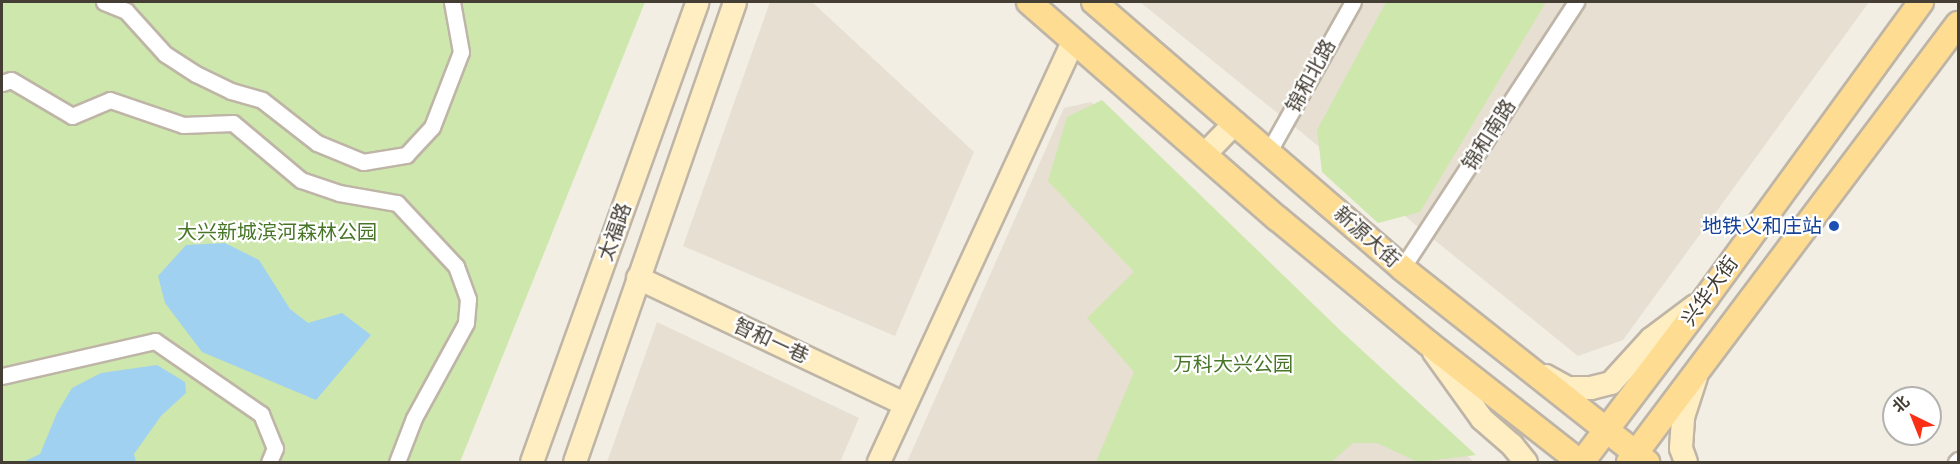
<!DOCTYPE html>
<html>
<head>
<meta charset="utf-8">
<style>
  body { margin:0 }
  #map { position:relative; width:1960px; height:464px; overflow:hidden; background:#f2eee4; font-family:Raleway,"Noto Sans SC",sans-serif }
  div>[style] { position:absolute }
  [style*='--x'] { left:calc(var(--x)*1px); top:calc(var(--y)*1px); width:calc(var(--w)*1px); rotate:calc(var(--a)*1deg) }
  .residential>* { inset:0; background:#e6dfd2 }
  .green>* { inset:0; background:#cee7ac }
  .water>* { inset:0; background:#a0d1f0 }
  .roads { filter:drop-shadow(2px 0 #beb5a7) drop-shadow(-2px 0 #beb5a7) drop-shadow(0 2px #beb5a7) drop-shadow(0 -2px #beb5a7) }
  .street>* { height:15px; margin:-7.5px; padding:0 7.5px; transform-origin:7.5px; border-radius:7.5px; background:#fff }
  .secondary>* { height:22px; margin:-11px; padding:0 11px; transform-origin:11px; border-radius:11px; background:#ffeec2 }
  .primary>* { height:24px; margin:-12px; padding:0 12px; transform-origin:12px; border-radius:12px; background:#fedc91 }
  .dots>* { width:16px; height:16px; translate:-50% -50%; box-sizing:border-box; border:3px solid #fff; border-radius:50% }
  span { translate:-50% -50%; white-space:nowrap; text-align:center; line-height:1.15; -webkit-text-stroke:4.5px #fff; paint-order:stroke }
  .street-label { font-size:20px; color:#443e34 }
  .transit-label { font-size:20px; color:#164399 }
  .right { translate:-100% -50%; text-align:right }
  .park-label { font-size:20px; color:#487628 }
  .frame { position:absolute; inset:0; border:3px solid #443e34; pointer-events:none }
  .north { position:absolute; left:1882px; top:386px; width:60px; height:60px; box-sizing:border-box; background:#fff; border:2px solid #b4b2ae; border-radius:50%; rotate:317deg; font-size:16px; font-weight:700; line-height:24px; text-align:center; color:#443e34 }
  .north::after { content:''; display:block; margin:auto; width:21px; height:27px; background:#fa2f13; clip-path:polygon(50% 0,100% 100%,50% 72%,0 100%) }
</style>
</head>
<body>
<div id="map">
  <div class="residential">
    <div style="clip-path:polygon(770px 2px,812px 2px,974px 152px,895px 336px,683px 246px)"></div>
    <div style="clip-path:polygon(1140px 2px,1869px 2px,1623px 340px,1578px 356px)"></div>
    <div style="clip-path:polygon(1091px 102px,1474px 462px,907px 462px,1064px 108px)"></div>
    <div style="clip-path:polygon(657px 322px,859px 418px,840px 462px,607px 462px)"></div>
  </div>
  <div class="green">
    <div style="clip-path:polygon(2px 2px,645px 2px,460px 462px,2px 462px)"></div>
    <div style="clip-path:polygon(1386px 2px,1546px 2px,1420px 212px,1378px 223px,1322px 172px,1317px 130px)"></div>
    <div style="clip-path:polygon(1102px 100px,1341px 331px,1476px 455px,1418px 462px,1377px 443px,1353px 443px,1331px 462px,1096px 462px,1134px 372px,1087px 318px,1134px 272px,1048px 181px,1067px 117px)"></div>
  </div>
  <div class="water">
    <div style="clip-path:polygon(225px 243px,259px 260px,290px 309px,308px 323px,342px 313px,371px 335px,316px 400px,202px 352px,165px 303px,158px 276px,186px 245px)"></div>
    <div style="clip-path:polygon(157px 365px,185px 382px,186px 393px,161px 416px,134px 454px,136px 462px,23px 462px,40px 454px,57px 413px,72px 388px,101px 373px)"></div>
  </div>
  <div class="roads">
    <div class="street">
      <div style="--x:104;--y:2;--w:24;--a:22"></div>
      <div style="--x:126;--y:11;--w:58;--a:47.8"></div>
      <div style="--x:165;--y:54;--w:37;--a:33"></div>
      <div style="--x:196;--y:74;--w:39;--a:26"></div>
      <div style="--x:231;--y:91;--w:32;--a:16"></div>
      <div style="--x:262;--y:100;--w:70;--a:38"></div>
      <div style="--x:317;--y:143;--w:50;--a:22.4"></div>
      <div style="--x:363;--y:162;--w:44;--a:-9.2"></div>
      <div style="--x:406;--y:155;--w:38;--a:-47"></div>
      <div style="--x:432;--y:127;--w:80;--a:-68.9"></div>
      <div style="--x:461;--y:52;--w:51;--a:-100.2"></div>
      <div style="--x:2;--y:83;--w:9;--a:-18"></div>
      <div style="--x:11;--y:80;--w:71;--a:30.5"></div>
      <div style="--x:72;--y:116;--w:41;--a:-22.8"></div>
      <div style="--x:110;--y:100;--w:77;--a:18.9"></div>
      <div style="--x:183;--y:125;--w:50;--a:-2.3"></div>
      <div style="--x:233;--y:123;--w:89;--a:40"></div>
      <div style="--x:301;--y:180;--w:40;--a:18.9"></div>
      <div style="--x:339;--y:193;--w:59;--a:9.8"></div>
      <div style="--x:397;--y:203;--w:86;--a:46.9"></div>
      <div style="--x:456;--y:266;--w:35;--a:70"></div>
      <div style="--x:468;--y:299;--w:24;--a:95"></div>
      <div style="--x:466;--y:323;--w:108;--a:118.7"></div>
      <div style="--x:414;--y:418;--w:47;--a:111.1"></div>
      <div style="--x:1269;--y:151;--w:171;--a:-60.6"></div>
      <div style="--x:1402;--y:268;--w:318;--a:-56.8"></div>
      <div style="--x:2;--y:376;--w:157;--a:-12.9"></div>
      <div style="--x:155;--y:341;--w:129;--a:34.6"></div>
      <div style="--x:261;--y:414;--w:37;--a:68"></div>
      <div style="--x:275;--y:448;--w:15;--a:113"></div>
      <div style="--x:1956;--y:462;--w:3;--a:-45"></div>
    </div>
    <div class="secondary">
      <div style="--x:1204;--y:155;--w:45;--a:-45.9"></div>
      <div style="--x:638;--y:278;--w:294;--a:25.3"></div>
      <div style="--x:1434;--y:352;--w:82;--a:54.4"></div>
      <div style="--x:1482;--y:419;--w:40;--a:41"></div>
      <div style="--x:1512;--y:445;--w:22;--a:51"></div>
      <div style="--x:1546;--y:376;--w:25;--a:29"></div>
      <div style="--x:1568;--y:388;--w:23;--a:0"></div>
      <div style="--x:1591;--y:388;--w:21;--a:-14"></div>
      <div style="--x:1611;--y:383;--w:59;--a:-47.7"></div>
      <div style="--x:1651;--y:339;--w:55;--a:-36.9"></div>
      <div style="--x:532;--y:462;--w:489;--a:-70.2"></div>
      <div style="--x:575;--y:462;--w:487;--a:-70.8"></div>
      <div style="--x:879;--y:462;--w:463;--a:-65.2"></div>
      <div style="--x:1686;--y:462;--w:15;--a:-110"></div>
      <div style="--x:1681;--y:448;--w:31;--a:-86"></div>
      <div style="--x:1683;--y:417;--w:42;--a:-72"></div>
    </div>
    <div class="primary">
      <div style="--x:1029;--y:2;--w:329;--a:41.1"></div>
      <div style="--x:1277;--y:218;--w:196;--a:39.6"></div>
      <div style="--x:1428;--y:343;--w:193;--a:38.1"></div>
      <div style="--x:1094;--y:2;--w:407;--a:40.8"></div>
      <div style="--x:1402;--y:268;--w:313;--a:38.4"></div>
      <div style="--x:1582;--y:462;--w:206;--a:-52.9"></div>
      <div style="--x:1706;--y:298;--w:366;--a:-54"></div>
      <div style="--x:1629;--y:462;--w:548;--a:-53.09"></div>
    </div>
  </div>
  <div class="dots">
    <div style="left:1834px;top:226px;background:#1a4fb4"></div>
  </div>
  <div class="street-label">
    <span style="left:1311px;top:76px;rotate:-61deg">锦和北路</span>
    <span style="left:1489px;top:135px;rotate:-57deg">锦和南路</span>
    <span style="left:615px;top:232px;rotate:-70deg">太福路</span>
    <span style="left:1367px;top:237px;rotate:41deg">新源大街</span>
    <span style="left:1710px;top:291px;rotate:-54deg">兴华大街</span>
    <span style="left:771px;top:341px;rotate:25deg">智和一巷</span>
  </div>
  <div class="transit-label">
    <span class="right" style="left:1822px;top:226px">地铁义和庄站</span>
  </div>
  <div class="park-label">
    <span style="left:277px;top:232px">大兴新城滨河森林公园</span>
    <span style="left:1233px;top:364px">万科大兴公园</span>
  </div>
  <div class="frame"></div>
  <div class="north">北</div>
</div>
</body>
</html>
